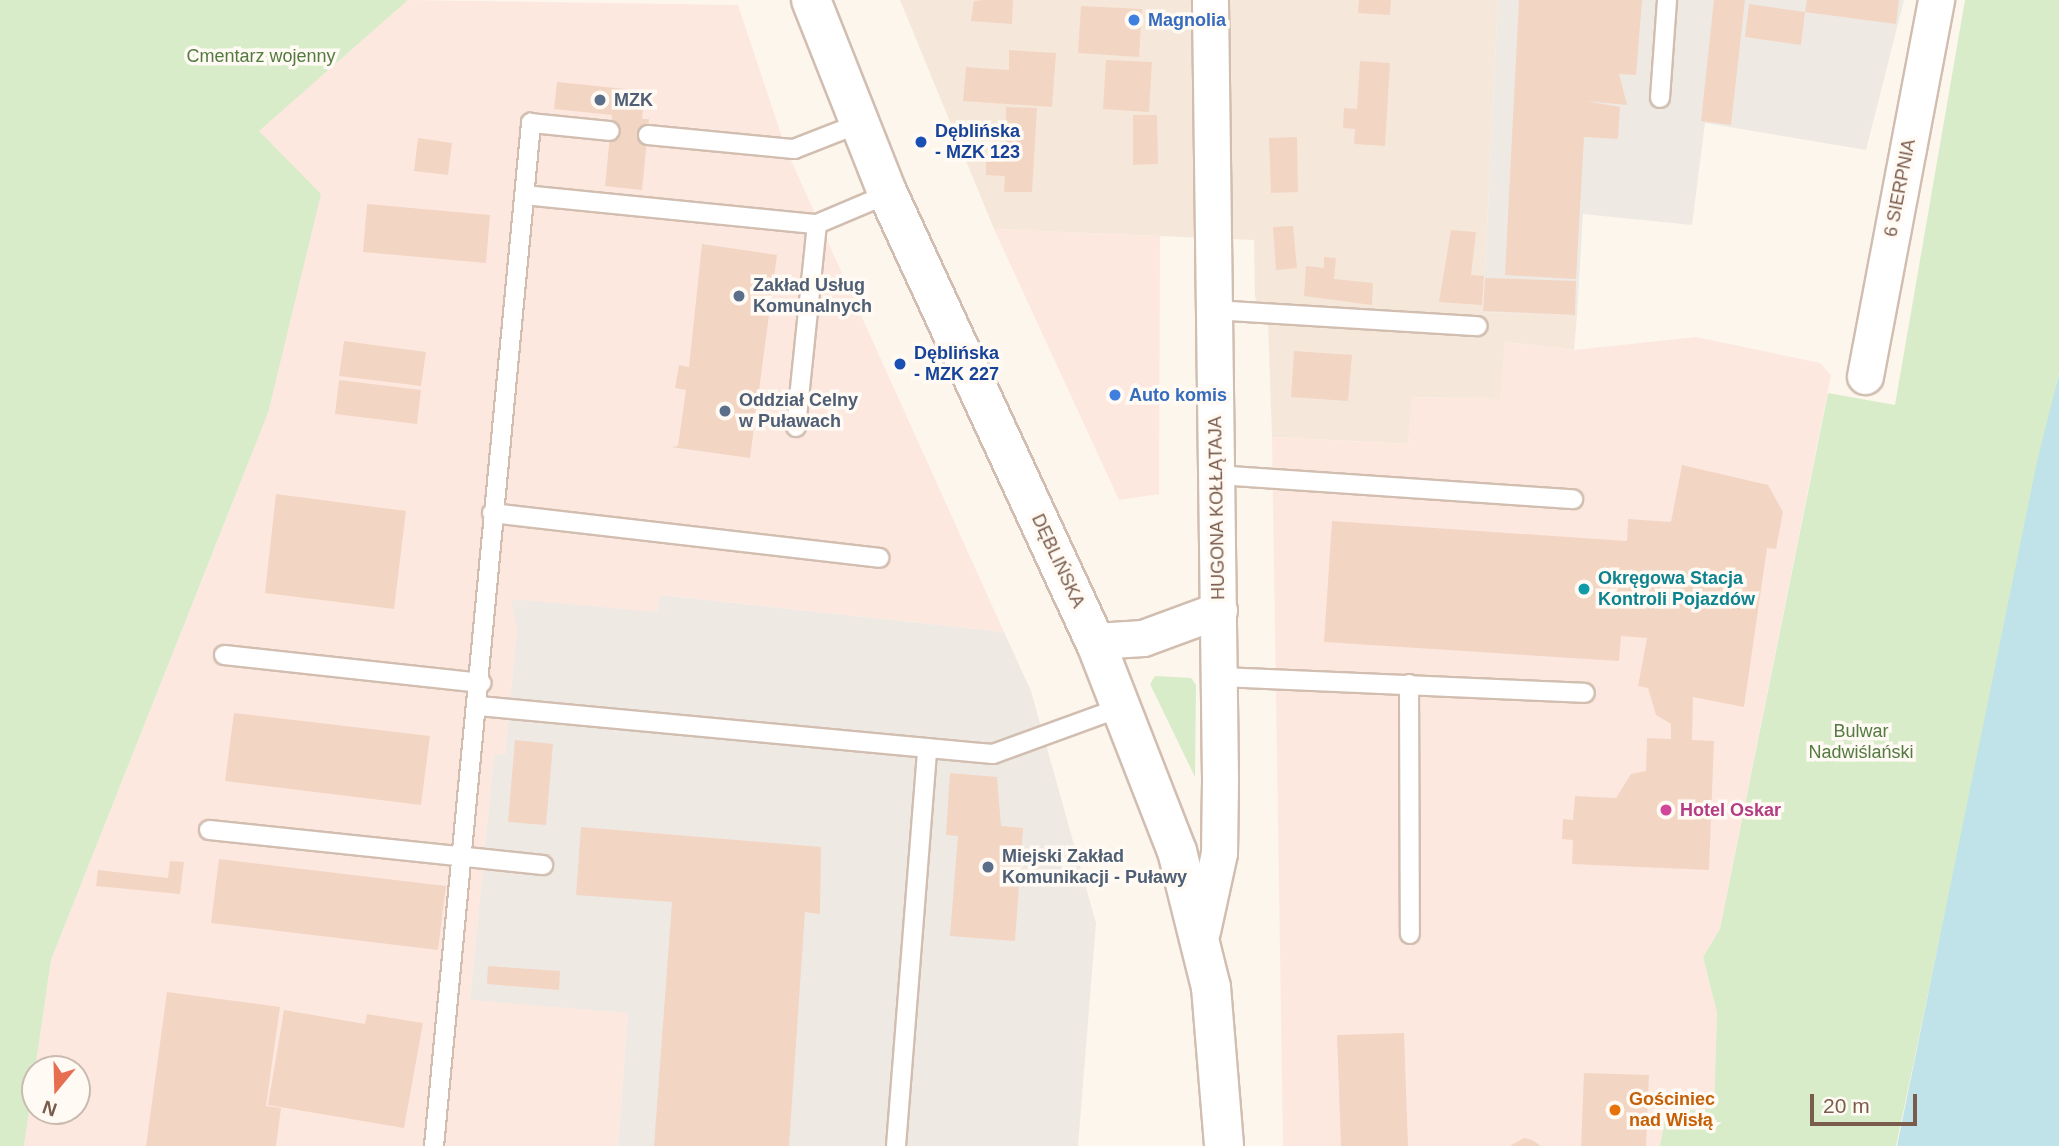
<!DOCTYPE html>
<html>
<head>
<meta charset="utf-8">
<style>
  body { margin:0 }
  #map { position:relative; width:2059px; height:1146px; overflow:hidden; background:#fdf6ec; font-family:Arial,sans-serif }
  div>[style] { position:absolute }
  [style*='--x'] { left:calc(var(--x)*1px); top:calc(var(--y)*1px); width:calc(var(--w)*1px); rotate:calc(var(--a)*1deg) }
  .residential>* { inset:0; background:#f5e8da }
  .commercial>* { inset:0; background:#fde8e0 }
  .industrial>* { inset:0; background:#efe9e4 }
  .green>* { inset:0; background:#d8ecc9 }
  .water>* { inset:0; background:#bfe3e8 }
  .building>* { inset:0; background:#f3d5c3 }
  .roads { filter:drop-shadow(2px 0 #d1beb0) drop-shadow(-2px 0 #d1beb0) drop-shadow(0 2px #d1beb0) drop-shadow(0 -2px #d1beb0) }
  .lane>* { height:18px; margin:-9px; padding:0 9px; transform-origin:9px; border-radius:9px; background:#fff }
  .street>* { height:35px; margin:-17.5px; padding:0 17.5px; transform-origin:17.5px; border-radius:17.5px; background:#fff }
  .secondary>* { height:38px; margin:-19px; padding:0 19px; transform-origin:19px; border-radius:19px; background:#fff }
  .dots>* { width:19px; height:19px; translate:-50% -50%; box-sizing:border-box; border:4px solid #fffaf3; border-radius:50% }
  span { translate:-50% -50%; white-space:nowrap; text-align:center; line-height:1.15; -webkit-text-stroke:7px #fffaf3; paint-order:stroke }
  .shop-label { font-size:18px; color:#366cbe; font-weight:700 }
  .left { translate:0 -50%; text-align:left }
  .park-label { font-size:18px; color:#537a41 }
  .service-label { font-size:18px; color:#4e5e75; font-weight:700 }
  .transit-label { font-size:18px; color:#164399; font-weight:700 }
  .street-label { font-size:18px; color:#7a5c4d }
  .culture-label { font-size:18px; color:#0d838f; font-weight:700 }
  .hotel-label { font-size:18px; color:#b23c85; font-weight:700 }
  .food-label { font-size:18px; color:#c56008; font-weight:700 }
  .north { position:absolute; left:21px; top:1055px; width:70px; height:70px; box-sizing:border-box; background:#fffaf3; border:2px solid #cabbb1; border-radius:50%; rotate:199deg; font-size:19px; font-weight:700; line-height:28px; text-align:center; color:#7a5c4d }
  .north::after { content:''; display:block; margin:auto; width:24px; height:32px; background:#e76f51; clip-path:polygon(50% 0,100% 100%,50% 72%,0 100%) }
  .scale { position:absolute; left:1810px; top:1094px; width:107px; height:32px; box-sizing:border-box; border:4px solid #7a5c4d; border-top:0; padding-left:9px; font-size:21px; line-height:24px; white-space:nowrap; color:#7a5c4d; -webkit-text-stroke:5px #fffaf3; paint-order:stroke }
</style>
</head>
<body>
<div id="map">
  <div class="residential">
    <div style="clip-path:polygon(900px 0,1498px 0,1483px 312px,1577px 315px,1574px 350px,1506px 342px,1500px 399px,1413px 397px,1408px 444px,1272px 437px,1268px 322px,1255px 297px,1254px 240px,994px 229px)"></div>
  </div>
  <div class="commercial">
    <div style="clip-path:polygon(408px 0,738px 5px,786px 149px,1004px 632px,660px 595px,657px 612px,517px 628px,505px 755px,494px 755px,470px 999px,628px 1013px,618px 1146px,24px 1146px,35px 1070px,35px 1111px,77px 1111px,77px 1069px,35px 1069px,51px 960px,268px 413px,258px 131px)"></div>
    <div style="clip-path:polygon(994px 229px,1160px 236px,1159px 494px,1119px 500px)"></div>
    <div style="clip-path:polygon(1696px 337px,1820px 363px,1831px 375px,1720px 929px,1703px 957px,1717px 1013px,1714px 1109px,1666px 1113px,1660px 1146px,1283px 1146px,1272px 437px,1408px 444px,1412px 397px,1500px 399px,1505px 342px,1574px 350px)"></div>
  </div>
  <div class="industrial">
    <div style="clip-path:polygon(1498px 0,1904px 0,1866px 150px,1705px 123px,1692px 225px,1583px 214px,1577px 315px,1483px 312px)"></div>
    <div style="clip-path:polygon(660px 595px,1004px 632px,1031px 691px,1096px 923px,1078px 1146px,618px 1146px,628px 1013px,470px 1000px,494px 754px,505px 755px,517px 628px,511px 599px,657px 612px)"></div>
  </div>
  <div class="green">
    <div style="clip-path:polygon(0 0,408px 0,259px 131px,321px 194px,268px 413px,51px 960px,24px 1146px,0 1146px)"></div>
    <div style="clip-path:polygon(1965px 0,2059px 0,2059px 372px,1896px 1146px,1660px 1146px,1666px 1113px,1714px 1108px,1717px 1013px,1703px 957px,1720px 929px,1828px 393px,1895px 405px)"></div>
    <div style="clip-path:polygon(1155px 676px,1191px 678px,1196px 685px,1195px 777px,1150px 684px)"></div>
  </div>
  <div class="water">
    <div style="clip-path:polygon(2059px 374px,2059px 1146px,1897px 1146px,2038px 457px)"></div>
  </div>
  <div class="building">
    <div style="clip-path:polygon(984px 0,1013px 0,1012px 24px,971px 21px,974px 1px)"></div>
    <div style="clip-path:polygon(1359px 0,1391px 0,1390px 15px,1358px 13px)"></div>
    <div style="clip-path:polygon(1519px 0,1642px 0,1636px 75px,1619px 74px,1627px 105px,1586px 101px,1620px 107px,1618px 139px,1584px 137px,1576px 279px,1505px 275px)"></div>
    <div style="clip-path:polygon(1714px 0,1745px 0,1731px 125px,1701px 121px)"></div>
    <div style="clip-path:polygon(1807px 0,1899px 0,1896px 24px,1805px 12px)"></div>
    <div style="clip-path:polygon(1749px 4px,1805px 12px,1801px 45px,1745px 37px)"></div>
    <div style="clip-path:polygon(1081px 6px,1142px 9px,1139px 57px,1078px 53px)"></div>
    <div style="clip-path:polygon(1009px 50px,1056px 53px,1052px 107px,963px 101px,966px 67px,1009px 70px)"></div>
    <div style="clip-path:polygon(1106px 60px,1152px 62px,1149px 112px,1103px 109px)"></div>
    <div style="clip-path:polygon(1360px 61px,1390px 63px,1385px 146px,1354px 144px,1355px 129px,1343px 128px,1344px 108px,1357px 109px)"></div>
    <div style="clip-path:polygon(557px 82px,645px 91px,642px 119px,649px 119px,642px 190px,605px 186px,612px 115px,554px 109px)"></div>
    <div style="clip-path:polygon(1006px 107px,1037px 108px,1032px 192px,1004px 192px,1005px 176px,986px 175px,986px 154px,1005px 156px)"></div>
    <div style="clip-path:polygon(1133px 115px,1157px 115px,1158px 164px,1133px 165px)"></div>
    <div style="clip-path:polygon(1297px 137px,1298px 192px,1271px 193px,1269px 138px)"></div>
    <div style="clip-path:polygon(418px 138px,452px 143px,448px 175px,414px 171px)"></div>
    <div style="clip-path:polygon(367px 204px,490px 215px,486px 263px,363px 252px)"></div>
    <div style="clip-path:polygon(1293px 226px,1297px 268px,1276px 270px,1273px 227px)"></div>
    <div style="clip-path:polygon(1451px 230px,1476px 232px,1471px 275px,1484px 276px,1482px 305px,1439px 302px)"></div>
    <div style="clip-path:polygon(702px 244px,777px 255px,750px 458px,671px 447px,678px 446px,686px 390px,675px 388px,679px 365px,689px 367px)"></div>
    <div style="clip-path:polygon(1324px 257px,1336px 258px,1334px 279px,1373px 283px,1372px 305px,1304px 296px,1306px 266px,1324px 268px)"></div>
    <div style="clip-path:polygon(1485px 278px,1576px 281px,1575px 315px,1483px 311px)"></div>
    <div style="clip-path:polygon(344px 341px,426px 352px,421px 386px,339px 376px)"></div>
    <div style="clip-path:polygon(1294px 351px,1352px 355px,1348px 401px,1291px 397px)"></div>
    <div style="clip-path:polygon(339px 380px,421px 390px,417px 424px,335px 414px)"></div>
    <div style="clip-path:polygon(1682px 465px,1768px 485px,1783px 512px,1776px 549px,1767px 548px,1744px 707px,1693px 697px,1692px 740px,1714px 741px,1709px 870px,1572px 864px,1573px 840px,1562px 839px,1563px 819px,1573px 820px,1575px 796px,1616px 798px,1631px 774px,1646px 771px,1647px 738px,1671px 739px,1671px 724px,1656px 715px,1648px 688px,1638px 686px,1647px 638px,1621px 636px,1619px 661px,1324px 642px,1332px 521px,1627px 541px,1628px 519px,1671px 522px)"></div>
    <div style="clip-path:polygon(276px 494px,406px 511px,394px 609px,265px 593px)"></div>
    <div style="clip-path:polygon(234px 713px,430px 736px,421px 805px,225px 781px)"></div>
    <div style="clip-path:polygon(515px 740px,553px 744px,546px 825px,508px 822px)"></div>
    <div style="clip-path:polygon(950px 773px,997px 777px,1001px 826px,1023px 828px,1015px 941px,950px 936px,958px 836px,946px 835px)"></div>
    <div style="clip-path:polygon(581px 827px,821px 847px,820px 914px,805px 912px,789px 1146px,654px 1146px,672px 902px,576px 895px)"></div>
    <div style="clip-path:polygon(219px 859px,446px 886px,438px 950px,211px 923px)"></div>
    <div style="clip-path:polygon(170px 861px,184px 862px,180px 894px,96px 886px,98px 870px,168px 878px)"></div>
    <div style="clip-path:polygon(488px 966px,560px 971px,559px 990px,487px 984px)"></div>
    <div style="clip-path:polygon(167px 992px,280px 1007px,266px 1106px,281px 1108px,276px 1146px,146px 1146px)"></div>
    <div style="clip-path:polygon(284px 1010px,365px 1024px,367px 1014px,423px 1023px,404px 1128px,268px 1105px)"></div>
    <div style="clip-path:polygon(1404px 1033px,1408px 1146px,1341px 1146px,1337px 1035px)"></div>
    <div style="clip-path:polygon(1584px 1073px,1649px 1075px,1646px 1146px,1581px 1146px)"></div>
    <div style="clip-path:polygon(1524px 1138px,1532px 1140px,1541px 1146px,1510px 1146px)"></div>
  </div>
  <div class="roads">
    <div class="lane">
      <div style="--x:1660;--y:98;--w:98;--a:-85.9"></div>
      <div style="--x:648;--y:135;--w:147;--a:5.5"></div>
      <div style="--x:794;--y:149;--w:69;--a:-21.3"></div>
      <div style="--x:524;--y:195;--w:294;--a:5.7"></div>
      <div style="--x:817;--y:224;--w:77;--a:-22.9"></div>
      <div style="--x:1214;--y:310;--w:264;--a:3.5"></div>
      <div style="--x:796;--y:427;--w:204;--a:-84.1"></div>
      <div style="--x:1217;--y:475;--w:357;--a:3.9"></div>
      <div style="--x:492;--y:513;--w:390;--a:6.6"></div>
      <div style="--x:224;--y:655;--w:259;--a:6.2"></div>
      <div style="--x:1219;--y:677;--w:366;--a:2.5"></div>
      <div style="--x:1409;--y:684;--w:250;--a:89.8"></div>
      <div style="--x:479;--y:706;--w:516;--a:5.34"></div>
      <div style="--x:993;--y:754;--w:137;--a:-20"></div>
      <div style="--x:209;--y:830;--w:336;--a:6"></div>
      <div style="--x:434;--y:1146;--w:1028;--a:-84.58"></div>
      <div style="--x:531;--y:123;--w:79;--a:5.8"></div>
      <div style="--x:896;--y:1146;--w:399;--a:-85.5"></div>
    </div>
    <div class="street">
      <div style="--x:1865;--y:376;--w:383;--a:-79.3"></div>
      <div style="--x:1095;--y:641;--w:48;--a:-3.6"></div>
      <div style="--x:1143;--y:638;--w:81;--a:-20.2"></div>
      <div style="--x:1202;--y:931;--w:80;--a:-77.7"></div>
      <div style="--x:1219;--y:853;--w:75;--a:-89.2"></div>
      <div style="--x:1220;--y:778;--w:778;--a:-90.74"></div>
    </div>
    <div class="secondary">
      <div style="--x:811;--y:0;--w:209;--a:68.4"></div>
      <div style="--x:888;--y:194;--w:493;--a:65.2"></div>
      <div style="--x:1095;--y:641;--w:225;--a:68.7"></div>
      <div style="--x:1177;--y:851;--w:140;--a:76"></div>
      <div style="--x:1211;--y:987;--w:160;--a:85.3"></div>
    </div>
  </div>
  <div class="dots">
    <div style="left:1134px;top:20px;background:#3f7fe0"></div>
    <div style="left:600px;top:100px;background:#5c6f8a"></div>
    <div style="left:921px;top:142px;background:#1a4fb4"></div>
    <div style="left:739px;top:296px;background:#5c6f8a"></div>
    <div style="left:900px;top:364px;background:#1a4fb4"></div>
    <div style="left:1115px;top:395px;background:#3f7fe0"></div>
    <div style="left:725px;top:411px;background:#5c6f8a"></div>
    <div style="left:1584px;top:589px;background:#0f9aa8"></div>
    <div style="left:1666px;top:810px;background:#d1479c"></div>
    <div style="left:988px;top:867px;background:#5c6f8a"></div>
    <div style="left:1615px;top:1110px;background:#e8710a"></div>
  </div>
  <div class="shop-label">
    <span class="left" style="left:1148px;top:20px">Magnolia</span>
    <span class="left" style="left:1129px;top:395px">Auto komis</span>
  </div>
  <div class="park-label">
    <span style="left:261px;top:56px">Cmentarz wojenny</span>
    <span style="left:1861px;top:742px">Bulwar<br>Nadwiślański</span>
  </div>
  <div class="service-label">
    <span class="left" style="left:614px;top:100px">MZK</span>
    <span class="left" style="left:753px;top:296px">Zakład Usług<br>Komunalnych</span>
    <span class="left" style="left:739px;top:411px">Oddział Celny<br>w Puławach</span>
    <span class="left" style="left:1002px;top:867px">Miejski Zakład<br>Komunikacji - Puławy</span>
  </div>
  <div class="transit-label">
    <span class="left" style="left:935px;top:142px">Dęblińska<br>- MZK 123</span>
    <span class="left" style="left:914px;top:364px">Dęblińska<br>- MZK 227</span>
  </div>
  <div class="street-label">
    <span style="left:1900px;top:188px;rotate:-79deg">6 SIERPNIA</span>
    <span style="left:1217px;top:508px;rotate:-91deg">HUGONA KOŁŁĄTAJA</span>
    <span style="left:1058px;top:561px;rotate:65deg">DĘBLIŃSKA</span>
  </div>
  <div class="culture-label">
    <span class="left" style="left:1598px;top:589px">Okręgowa Stacja<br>Kontroli Pojazdów</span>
  </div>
  <div class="hotel-label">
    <span class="left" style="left:1680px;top:810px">Hotel Oskar</span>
  </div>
  <div class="food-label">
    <span class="left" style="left:1629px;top:1110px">Gościniec<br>nad Wisłą</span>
  </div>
  <div class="north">N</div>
  <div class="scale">20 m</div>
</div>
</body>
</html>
